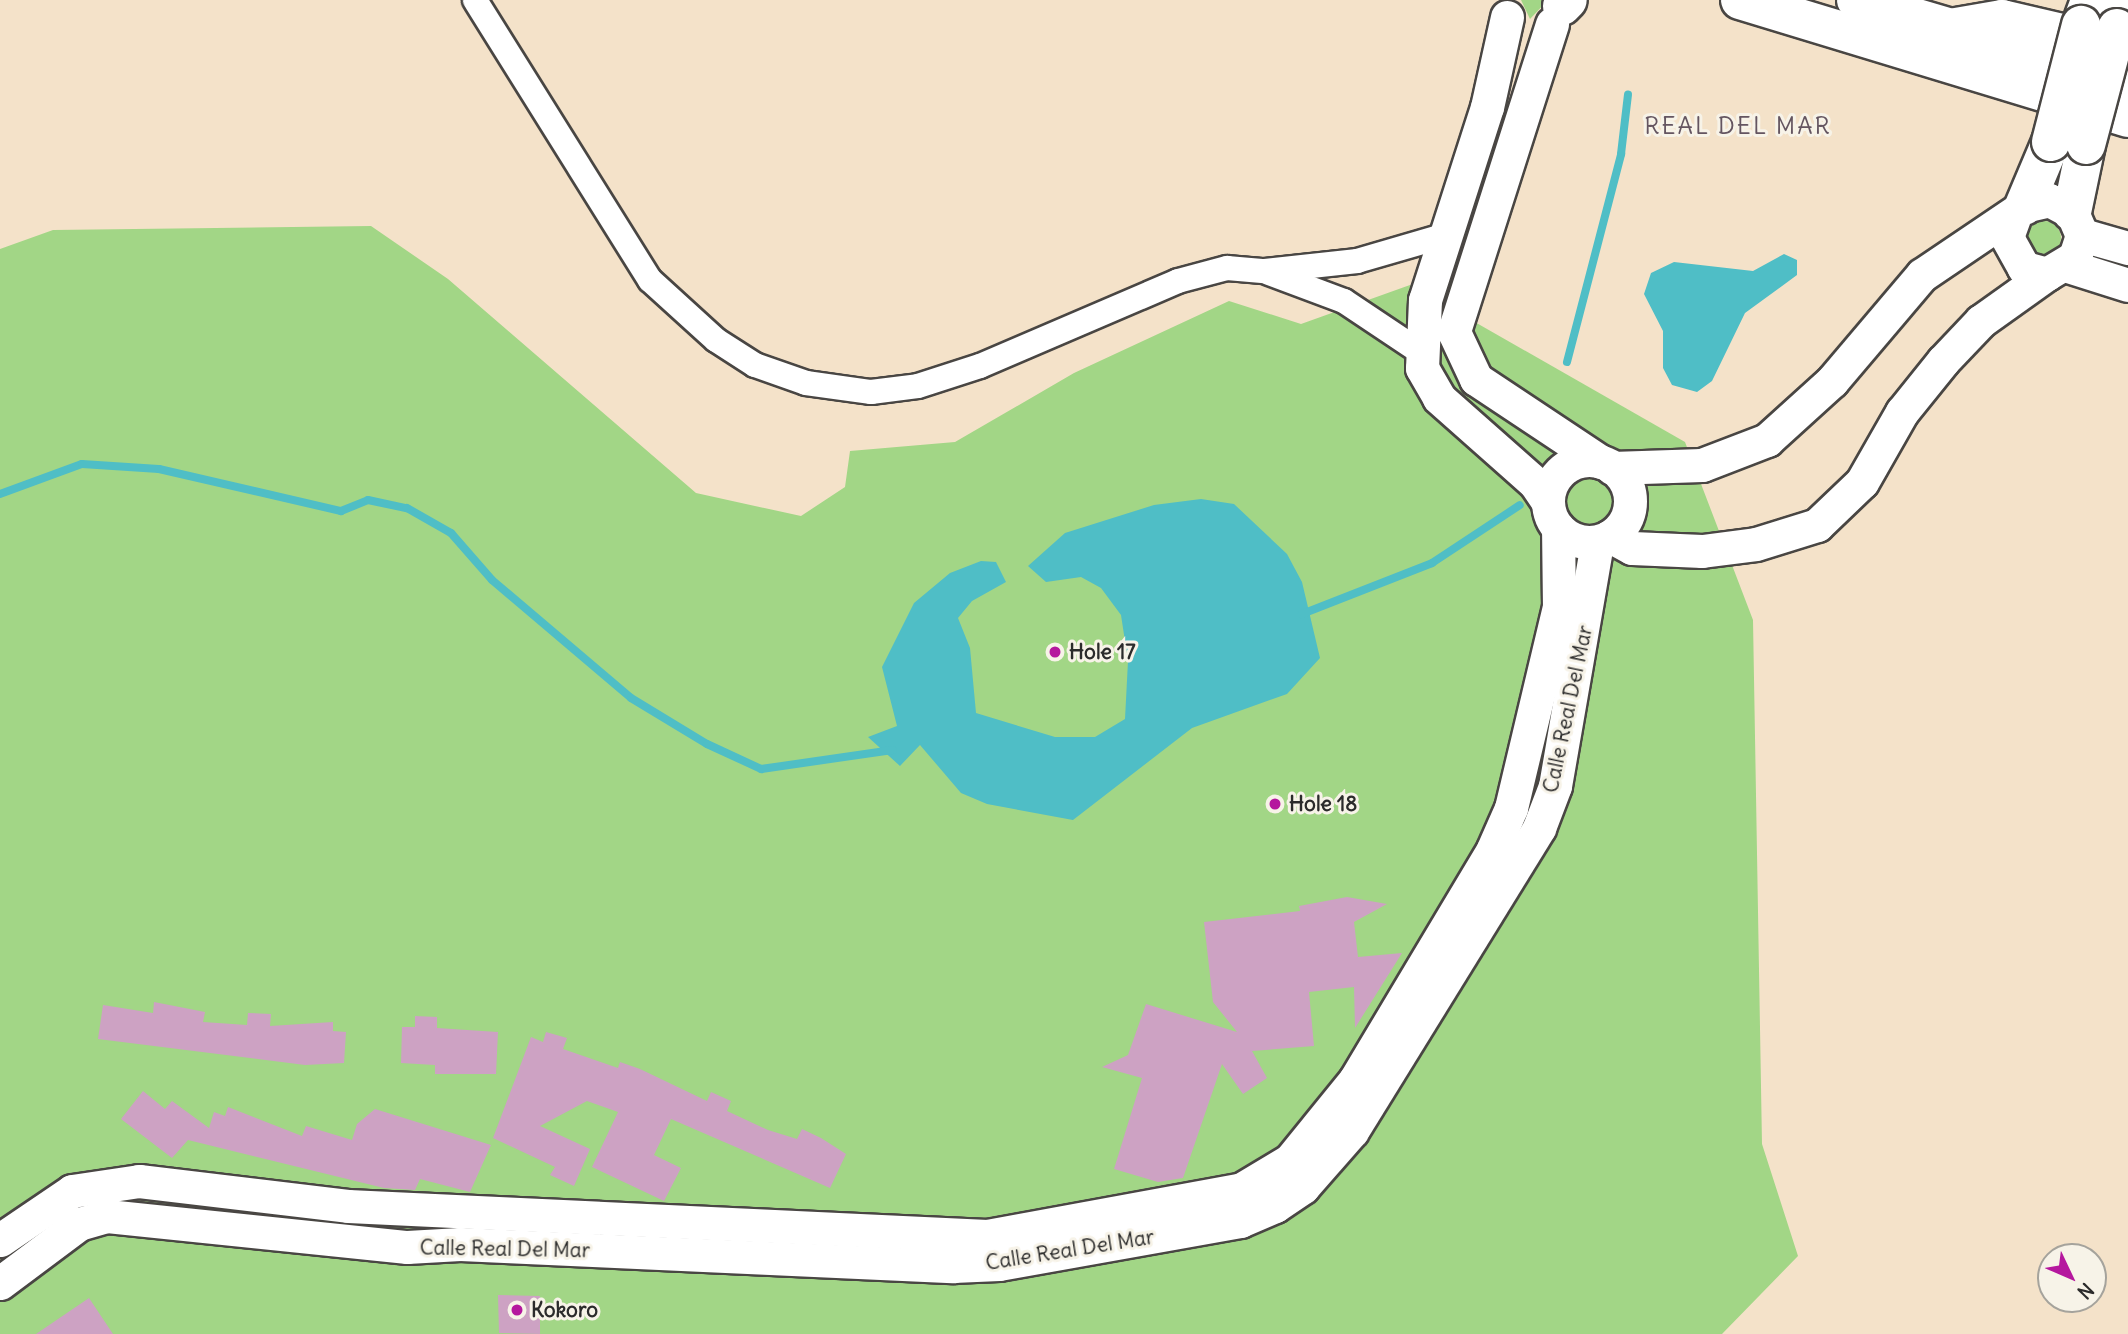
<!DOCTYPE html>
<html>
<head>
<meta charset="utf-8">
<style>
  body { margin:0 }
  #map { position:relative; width:2128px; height:1334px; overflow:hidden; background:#f4e2c9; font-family:Delius,sans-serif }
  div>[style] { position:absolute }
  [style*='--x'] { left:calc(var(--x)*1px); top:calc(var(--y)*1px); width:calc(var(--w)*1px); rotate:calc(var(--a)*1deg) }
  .green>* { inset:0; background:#a2d686 }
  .round { border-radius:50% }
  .water>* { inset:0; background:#4fbec6 }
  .stream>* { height:8px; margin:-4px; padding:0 4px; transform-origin:4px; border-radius:4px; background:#4fbec6 }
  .building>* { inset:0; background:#cda2c3 }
  .roads { filter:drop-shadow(2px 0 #494643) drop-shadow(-2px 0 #494643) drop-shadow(0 2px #494643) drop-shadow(0 -2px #494643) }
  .street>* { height:24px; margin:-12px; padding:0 12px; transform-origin:12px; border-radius:12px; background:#fff }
  .secondary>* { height:33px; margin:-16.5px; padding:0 16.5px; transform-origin:16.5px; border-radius:16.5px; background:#fff }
  .secondary>.ring { margin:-16.5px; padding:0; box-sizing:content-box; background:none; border:33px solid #fff; border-radius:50% }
  .highway>* { height:38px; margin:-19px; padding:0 19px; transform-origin:19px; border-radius:19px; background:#fff }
  .bridges { filter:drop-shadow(2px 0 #494643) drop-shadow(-2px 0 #494643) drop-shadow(0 2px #494643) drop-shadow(0 -2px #494643) }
  .highway-bridge>* { height:38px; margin:-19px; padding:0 19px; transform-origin:19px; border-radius:19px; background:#fff }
  .dots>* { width:19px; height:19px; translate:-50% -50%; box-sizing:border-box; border:4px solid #f7f3e8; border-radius:50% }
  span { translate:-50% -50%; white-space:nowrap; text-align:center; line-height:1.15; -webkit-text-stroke:6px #f7f3e8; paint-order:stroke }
  .poi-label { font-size:21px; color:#2b2b2b; font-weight:700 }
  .left { translate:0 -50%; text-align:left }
  .street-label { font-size:21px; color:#2b2b2b }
  .quarter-label { font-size:24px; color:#645560; letter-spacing:2px }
  .north { position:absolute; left:2037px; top:1243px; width:70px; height:70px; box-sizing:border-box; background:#f7f3e8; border:2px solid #a5a39c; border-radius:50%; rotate:134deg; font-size:19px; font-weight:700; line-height:28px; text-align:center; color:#2b2b2b }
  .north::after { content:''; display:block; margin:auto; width:24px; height:32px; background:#b5179e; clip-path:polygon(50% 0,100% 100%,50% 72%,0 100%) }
</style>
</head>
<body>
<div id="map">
  <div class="green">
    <div style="clip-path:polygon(1521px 0,1548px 0,1530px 19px)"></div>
    <div class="round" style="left:2027px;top:221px;width:34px;height:34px"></div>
    <div style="clip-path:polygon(371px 226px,448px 279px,696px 493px,801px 516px,845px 487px,850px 451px,955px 442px,1074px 373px,1229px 301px,1301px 324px,1410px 285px,1685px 442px,1753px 620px,1762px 1144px,1798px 1256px,1722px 1334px,0 1334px,0 249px,53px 230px)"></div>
  </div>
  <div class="water">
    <div style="clip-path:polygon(1784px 254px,1797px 260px,1797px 275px,1745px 313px,1712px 381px,1697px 392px,1672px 385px,1663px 368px,1663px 331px,1644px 294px,1651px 273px,1674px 262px,1753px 271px)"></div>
    <div style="clip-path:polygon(1201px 499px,1234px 504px,1287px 554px,1302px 582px,1320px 658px,1287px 694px,1192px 728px,1073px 820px,987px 804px,961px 793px,920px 745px,900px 766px,868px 737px,897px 726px,882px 667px,914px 603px,950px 573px,981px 561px,996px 562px,1006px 582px,972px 601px,958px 618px,970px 648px,976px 713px,1055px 737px,1095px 737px,1125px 719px,1128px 661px,1121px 615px,1101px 588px,1081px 577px,1046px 582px,1028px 566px,1065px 533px,1154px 505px)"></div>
  </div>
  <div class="stream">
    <div style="--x:1567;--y:362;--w:215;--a:-75.4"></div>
    <div style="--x:1621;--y:154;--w:60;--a:-83.3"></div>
    <div style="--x:0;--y:494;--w:87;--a:-20.1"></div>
    <div style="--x:82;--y:464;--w:77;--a:3.7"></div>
    <div style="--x:159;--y:469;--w:187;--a:13"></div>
    <div style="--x:341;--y:511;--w:29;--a:-22"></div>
    <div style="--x:368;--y:500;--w:40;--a:12"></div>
    <div style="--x:407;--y:508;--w:51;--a:29.6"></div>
    <div style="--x:451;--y:533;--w:62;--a:48.9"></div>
    <div style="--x:492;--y:580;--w:182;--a:40.3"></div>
    <div style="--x:631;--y:698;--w:89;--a:31.2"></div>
    <div style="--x:707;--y:744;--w:60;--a:24.8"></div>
    <div style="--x:761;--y:769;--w:133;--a:-8.2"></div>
    <div style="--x:1302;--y:614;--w:140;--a:-21.4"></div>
    <div style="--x:1432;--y:563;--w:105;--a:-33.4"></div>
  </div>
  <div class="building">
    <div style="clip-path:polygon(1347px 897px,1387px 904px,1354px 922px,1358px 957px,1402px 953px,1355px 1028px,1354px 987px,1309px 992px,1314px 1046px,1252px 1051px,1267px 1078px,1243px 1094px,1222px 1064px,1183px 1178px,1158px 1182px,1114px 1169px,1142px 1078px,1102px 1067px,1128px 1055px,1146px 1004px,1237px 1032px,1213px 1002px,1204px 922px,1300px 911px,1299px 906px)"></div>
    <div style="clip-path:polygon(154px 1002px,205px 1012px,203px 1022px,247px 1025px,248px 1013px,271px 1014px,270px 1026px,333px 1022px,333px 1031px,346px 1032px,344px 1063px,305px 1065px,98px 1039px,103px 1005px,153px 1013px)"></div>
    <div style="clip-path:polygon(415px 1016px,437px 1017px,437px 1028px,498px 1032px,496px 1074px,435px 1074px,435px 1065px,401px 1063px,402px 1027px,415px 1027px)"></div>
    <div style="clip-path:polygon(546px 1032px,567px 1038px,563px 1049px,618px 1068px,620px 1062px,640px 1069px,707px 1101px,711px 1092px,731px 1101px,727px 1111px,768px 1130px,797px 1139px,802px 1129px,821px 1138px,846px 1154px,830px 1188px,671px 1119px,654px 1155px,681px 1168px,664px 1201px,592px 1167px,618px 1112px,587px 1101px,540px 1126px,590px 1149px,574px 1186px,550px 1175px,555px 1167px,493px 1138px,531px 1037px,543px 1042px)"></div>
    <div style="clip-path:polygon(143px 1091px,165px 1109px,172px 1101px,209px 1128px,214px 1112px,225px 1116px,228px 1107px,302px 1136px,306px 1126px,352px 1140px,357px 1124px,375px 1109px,491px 1145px,470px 1192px,420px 1179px,415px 1190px,384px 1188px,188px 1140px,172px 1158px,121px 1119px)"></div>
    <div style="clip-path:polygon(498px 1295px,540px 1296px,540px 1334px,499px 1333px)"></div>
    <div style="clip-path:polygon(89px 1298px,113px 1334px,36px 1334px)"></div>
  </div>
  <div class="roads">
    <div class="street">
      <div style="--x:475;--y:0;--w:330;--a:58"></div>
      <div style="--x:650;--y:280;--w:89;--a:42.3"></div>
      <div style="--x:716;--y:340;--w:46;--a:32.7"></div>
      <div style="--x:755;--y:365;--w:54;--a:19.4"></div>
      <div style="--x:806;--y:383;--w:66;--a:7.9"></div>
      <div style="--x:871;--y:392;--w:47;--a:-7.3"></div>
      <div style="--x:918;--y:386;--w:65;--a:-17.9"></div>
      <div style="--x:980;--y:366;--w:215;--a:-23.2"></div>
      <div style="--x:1178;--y:281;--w:51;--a:-14.9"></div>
      <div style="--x:1227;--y:268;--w:38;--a:5"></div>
      <div style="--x:1265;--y:271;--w:93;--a:-6.2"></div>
      <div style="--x:1357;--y:261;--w:90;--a:-16.2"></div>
      <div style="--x:1269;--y:273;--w:80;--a:20.5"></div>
      <div style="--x:1344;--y:301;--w:94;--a:33.7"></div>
    </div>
    <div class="secondary">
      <div style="--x:1507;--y:17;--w:92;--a:102.5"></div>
      <div style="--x:1487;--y:107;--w:203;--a:107.8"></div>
      <div style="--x:1425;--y:300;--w:68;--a:92.5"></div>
      <div style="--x:1422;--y:368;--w:34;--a:60"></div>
      <div style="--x:1439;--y:398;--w:128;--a:41.5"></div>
      <div style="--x:1535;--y:483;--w:23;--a:56"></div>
      <div style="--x:1552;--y:24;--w:323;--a:107.7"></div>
      <div style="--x:1454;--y:332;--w:52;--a:64.9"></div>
      <div style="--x:1476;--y:379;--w:150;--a:33.6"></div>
      <div style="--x:2082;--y:235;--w:48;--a:15.8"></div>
      <div style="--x:2068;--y:266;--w:63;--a:17.6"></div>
      <div class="ring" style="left:1548px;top:460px;width:49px;height:49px"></div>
      <div style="--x:1612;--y:468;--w:90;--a:-1.9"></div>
      <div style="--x:1702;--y:465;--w:70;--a:-21"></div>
      <div style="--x:1767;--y:440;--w:88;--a:-42.2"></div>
      <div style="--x:1832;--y:381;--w:139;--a:-49.7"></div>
      <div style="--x:1922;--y:275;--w:123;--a:-34.1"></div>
      <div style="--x:2024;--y:206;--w:26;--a:-13"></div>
      <div style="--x:2049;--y:200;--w:26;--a:28"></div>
      <div style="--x:2072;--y:212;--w:25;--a:67"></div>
      <div style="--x:2082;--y:235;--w:23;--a:108"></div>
      <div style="--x:2075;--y:257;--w:33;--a:149"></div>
      <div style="--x:2047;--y:274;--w:24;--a:-165"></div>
      <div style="--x:2024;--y:268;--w:35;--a:-119"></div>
      <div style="--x:2007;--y:237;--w:23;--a:-70"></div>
      <div style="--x:1610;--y:536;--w:25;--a:29"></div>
      <div style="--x:1632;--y:548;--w:70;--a:2.5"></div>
      <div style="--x:1702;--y:551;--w:54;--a:-7.4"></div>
      <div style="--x:1756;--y:544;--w:64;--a:-17.3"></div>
      <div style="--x:1817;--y:525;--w:62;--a:-43.7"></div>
      <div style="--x:1862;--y:482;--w:81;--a:-60.3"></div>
      <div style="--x:1902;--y:412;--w:65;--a:-51.2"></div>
      <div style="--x:1943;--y:361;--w:55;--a:-46.5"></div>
      <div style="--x:1981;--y:321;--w:81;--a:-35.5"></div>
      <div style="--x:0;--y:1240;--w:87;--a:-34.2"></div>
      <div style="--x:72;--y:1191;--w:68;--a:-8.5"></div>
      <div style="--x:139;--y:1181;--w:210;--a:6.8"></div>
      <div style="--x:348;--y:1206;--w:640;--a:2.69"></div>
      <div style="--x:987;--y:1236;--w:259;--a:-10.4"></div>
      <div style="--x:1242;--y:1189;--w:56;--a:-31.1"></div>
      <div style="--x:1290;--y:1160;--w:103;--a:-50.9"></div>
      <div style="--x:1355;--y:1080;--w:269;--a:-59.1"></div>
      <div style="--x:1493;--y:849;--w:45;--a:-66.3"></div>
      <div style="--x:1511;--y:808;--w:207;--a:-76.6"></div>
      <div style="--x:1559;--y:607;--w:79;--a:-90.7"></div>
      <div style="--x:0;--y:1283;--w:99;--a:-36.8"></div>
      <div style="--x:79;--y:1224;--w:29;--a:-16"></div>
      <div style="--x:107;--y:1216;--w:302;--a:5.9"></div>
      <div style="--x:407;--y:1247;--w:53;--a:-3.2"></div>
      <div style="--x:460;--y:1244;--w:493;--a:2.6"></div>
      <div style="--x:953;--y:1266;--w:46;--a:-2.5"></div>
      <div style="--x:999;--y:1264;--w:245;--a:-10.1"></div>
      <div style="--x:1240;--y:1221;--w:38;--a:-23"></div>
      <div style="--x:1275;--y:1206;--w:34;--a:-34"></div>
      <div style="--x:1303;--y:1187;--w:74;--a:-48.8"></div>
      <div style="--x:1352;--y:1131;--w:356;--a:-58.3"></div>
      <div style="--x:1539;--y:828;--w:45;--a:-69.1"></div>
      <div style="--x:1555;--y:786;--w:248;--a:-80.2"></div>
    </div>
    <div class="highway">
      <div style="--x:1740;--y:0;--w:406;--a:16.9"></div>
      <div style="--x:1856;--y:0;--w:284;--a:16.4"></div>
      <div style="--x:1562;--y:6;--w:8;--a:-45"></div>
      <div style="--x:2081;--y:25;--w:27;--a:-70"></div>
      <div style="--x:1956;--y:27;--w:47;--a:-9.9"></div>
      <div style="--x:2002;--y:19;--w:110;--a:13.2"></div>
      <div style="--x:2117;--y:28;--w:29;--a:-68"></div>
      <div style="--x:2024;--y:206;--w:69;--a:-67.1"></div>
      <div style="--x:2072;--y:212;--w:68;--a:-78.2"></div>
    </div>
  </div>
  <div class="bridges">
    <div class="highway-bridge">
      <div style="--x:2051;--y:142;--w:121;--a:-75.6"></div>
      <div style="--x:2086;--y:145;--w:121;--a:-75.2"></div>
    </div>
  </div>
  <div class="dots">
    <div style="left:1055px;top:652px;background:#b5179e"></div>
    <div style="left:1275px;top:804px;background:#b5179e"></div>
    <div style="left:517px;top:1310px;background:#b5179e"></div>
  </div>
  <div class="poi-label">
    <span class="left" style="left:1069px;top:652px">Hole 17</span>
    <span class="left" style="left:1289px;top:804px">Hole 18</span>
    <span class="left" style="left:531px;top:1310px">Kokoro</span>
  </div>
  <div class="street-label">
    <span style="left:1568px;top:709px;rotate:-78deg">Calle Real Del Mar</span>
    <span style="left:505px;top:1249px;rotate:1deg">Calle Real Del Mar</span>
    <span style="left:1070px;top:1250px;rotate:-9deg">Calle Real Del Mar</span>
  </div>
  <div class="quarter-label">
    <span style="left:1738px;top:126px">REAL DEL MAR</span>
  </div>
  <div class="north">N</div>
</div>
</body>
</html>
